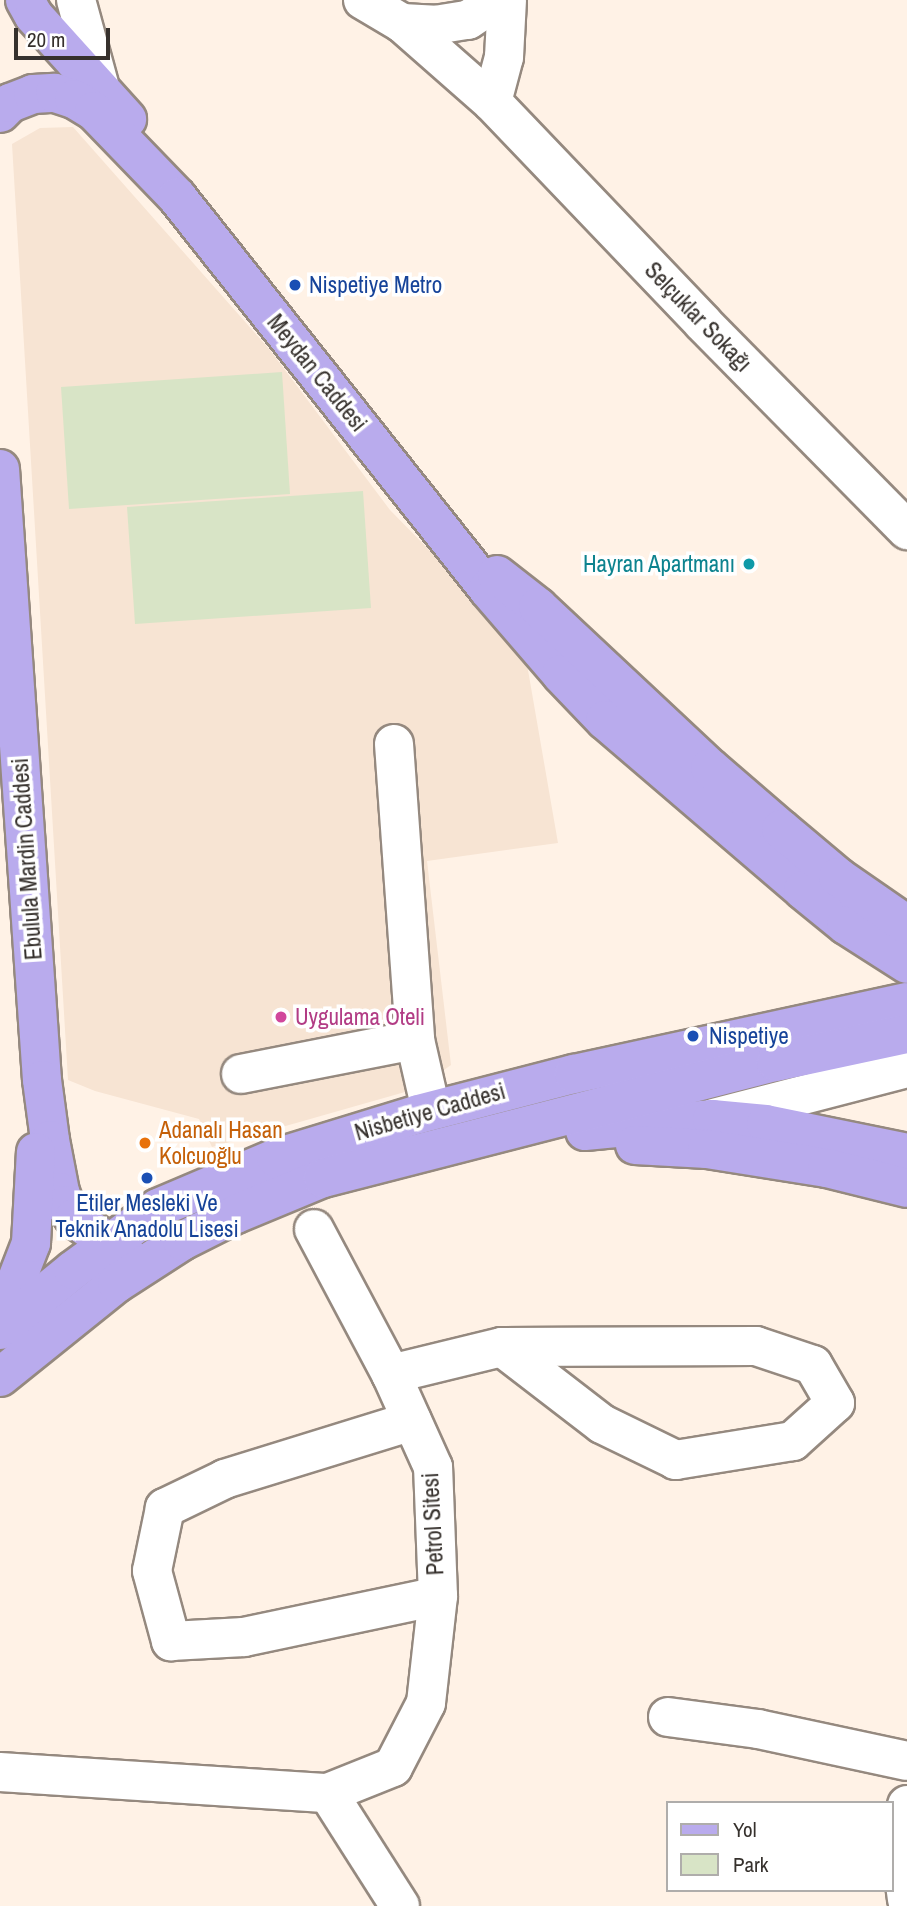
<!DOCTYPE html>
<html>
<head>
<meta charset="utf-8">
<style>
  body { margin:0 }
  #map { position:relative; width:907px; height:1906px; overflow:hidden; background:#fff2e6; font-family:"Archivo Narrow",sans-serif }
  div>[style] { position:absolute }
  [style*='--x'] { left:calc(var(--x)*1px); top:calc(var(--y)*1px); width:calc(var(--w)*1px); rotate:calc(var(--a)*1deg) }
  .built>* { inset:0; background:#f7e4d3 }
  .green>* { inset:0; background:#d8e4c6 }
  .roads { filter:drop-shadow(2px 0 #95897f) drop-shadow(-2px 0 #95897f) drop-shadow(0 2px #95897f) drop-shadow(0 -2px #95897f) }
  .minor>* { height:38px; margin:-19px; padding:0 19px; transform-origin:19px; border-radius:19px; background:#fff }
  .major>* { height:38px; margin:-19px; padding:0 19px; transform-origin:19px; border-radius:19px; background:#b9abed }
  .dots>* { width:19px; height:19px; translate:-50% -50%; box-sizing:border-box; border:4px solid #fff; border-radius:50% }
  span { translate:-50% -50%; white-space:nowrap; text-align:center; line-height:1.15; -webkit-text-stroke:7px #fff; paint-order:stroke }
  .transit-label { font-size:23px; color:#164399 }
  .left { translate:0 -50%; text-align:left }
  .street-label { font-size:23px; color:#36312d }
  .culture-label { font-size:23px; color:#0d838f }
  .right { translate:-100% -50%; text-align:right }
  .hotel-label { font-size:23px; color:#b23c85 }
  .food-label { font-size:23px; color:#c56008 }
  .legend { position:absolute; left:666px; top:1801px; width:228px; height:91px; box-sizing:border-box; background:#fff; border:2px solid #afadab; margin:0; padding:9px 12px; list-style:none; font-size:21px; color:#36312d }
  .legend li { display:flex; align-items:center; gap:14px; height:35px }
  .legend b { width:35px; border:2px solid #afadab }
  .scale { position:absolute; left:14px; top:28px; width:96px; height:32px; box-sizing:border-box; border:4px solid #36312d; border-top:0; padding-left:9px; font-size:21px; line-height:24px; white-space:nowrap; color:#36312d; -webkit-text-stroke:5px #fff; paint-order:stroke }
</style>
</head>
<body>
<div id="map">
  <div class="built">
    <div style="clip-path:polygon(73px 127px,270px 350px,390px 510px,524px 647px,558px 843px,427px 861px,451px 1065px,419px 1088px,212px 1147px,199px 1119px,95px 1091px,68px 1080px,12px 144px,40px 128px)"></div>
  </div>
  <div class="green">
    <div style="clip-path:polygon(282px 372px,290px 494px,69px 509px,61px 387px)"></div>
    <div style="clip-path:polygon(363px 491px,371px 608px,135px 624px,127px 507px)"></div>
  </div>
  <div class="roads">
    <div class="minor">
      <div style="--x:76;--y:0;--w:87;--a:74.7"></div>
      <div style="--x:363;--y:0;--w:45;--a:30.5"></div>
      <div style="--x:402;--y:23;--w:120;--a:41.3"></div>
      <div style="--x:492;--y:102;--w:306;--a:46.3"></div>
      <div style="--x:703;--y:323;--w:291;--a:45.4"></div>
      <div style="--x:402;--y:23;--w:33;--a:3"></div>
      <div style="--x:435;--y:25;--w:33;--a:-9"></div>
      <div style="--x:468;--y:20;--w:36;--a:-34"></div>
      <div style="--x:492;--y:102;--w:47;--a:-75.1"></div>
      <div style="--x:504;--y:57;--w:57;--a:-87"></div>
      <div style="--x:394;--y:744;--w:297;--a:85.9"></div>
      <div style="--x:415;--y:1040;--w:72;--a:77.1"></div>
      <div style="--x:241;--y:1074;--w:177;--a:-11.1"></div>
      <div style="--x:714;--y:1118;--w:199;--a:-14.5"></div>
      <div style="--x:391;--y:1374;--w:114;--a:-13.7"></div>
      <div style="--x:502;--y:1347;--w:254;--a:-0.2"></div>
      <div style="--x:756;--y:1346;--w:60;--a:18.4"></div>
      <div style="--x:813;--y:1365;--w:44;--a:59.9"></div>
      <div style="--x:835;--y:1403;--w:57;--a:137.9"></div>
      <div style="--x:793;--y:1441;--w:119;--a:170.8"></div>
      <div style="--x:676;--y:1460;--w:82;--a:-154.1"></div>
      <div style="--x:602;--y:1424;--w:126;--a:-142.4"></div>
      <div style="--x:412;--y:1421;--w:196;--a:162.8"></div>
      <div style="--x:225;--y:1479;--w:67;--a:154.2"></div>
      <div style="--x:165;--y:1508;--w:64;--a:101.7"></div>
      <div style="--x:152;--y:1571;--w:73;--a:74.8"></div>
      <div style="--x:171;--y:1641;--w:73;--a:-3.1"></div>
      <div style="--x:244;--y:1637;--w:198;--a:-11.9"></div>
      <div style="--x:668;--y:1717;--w:91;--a:7.6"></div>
      <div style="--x:758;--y:1729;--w:152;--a:12.1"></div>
      <div style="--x:0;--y:1772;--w:329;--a:3.7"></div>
      <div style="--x:328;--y:1793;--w:70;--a:-21.8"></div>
      <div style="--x:393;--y:1767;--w:72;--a:-62.7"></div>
      <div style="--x:426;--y:1703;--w:108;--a:-83.6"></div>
      <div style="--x:438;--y:1596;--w:129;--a:-92.2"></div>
      <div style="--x:433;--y:1467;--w:102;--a:-114.3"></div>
      <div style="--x:391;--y:1374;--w:164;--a:-118"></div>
      <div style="--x:328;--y:1793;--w:134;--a:57.5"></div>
      <div style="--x:907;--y:1805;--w:36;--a:103"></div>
      <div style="--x:899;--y:1840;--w:60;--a:82.3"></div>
    </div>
    <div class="major">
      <div style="--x:25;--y:0;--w:18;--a:61"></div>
      <div style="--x:34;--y:16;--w:139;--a:47.9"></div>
      <div style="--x:0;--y:113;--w:14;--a:-45"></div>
      <div style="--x:10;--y:103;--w:25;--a:-21"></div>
      <div style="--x:33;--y:94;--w:22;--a:-3"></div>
      <div style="--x:55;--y:93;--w:20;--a:18"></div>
      <div style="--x:74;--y:99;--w:23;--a:31"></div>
      <div style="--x:94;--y:111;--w:120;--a:46"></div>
      <div style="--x:177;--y:197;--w:500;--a:51.57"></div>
      <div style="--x:488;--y:589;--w:112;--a:49.3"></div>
      <div style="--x:561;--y:674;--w:64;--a:46.3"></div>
      <div style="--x:605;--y:720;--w:261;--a:40.6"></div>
      <div style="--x:803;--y:890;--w:55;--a:39.1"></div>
      <div style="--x:846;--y:925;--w:72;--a:32.6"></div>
      <div style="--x:0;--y:469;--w:612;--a:86.07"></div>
      <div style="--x:42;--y:1080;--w:61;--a:82.4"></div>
      <div style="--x:50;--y:1140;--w:53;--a:79.1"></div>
      <div style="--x:60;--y:1192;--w:14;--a:69"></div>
      <div style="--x:65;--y:1205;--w:16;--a:55"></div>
      <div style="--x:74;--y:1218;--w:67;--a:35.8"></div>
      <div style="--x:497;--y:575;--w:52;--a:38"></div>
      <div style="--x:538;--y:607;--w:236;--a:43.1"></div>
      <div style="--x:710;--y:768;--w:94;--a:40.7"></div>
      <div style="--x:781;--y:829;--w:75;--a:40.1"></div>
      <div style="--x:838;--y:877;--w:84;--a:34.8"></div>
      <div style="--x:585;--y:1131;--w:128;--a:-5.4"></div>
      <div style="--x:712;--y:1119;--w:54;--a:5.3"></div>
      <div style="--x:766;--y:1124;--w:144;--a:11.6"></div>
      <div style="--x:635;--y:1145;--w:72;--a:3.2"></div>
      <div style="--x:707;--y:1149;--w:121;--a:9"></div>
      <div style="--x:827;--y:1168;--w:82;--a:14"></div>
      <div style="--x:0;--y:1323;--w:86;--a:-68.8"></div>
      <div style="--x:31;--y:1243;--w:91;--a:-86.9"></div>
      <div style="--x:0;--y:1330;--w:94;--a:-39.4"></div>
      <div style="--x:73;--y:1270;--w:105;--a:-36.1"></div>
      <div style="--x:158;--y:1208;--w:128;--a:-23"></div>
      <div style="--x:276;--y:1158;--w:150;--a:-17.1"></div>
      <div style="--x:419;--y:1114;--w:160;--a:-14.5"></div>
      <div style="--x:574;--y:1074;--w:341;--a:-12.2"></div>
      <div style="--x:0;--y:1377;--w:150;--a:-38.8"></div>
      <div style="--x:117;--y:1283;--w:77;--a:-32.9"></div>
      <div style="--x:182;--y:1241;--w:60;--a:-26.6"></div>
      <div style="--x:236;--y:1214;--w:94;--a:-22.5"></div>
      <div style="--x:323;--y:1178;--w:468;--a:-14.4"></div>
      <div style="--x:776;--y:1062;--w:134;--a:-12.1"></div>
    </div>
  </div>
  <div class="dots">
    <div style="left:295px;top:285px;background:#1a4fb4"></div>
    <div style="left:749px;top:564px;background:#0f9aa8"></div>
    <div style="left:281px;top:1017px;background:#d1479c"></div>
    <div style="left:693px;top:1036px;background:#1a4fb4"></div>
    <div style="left:145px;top:1143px;background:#e8710a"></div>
    <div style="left:147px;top:1178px;background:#1a4fb4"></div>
  </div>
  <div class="transit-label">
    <span class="left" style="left:309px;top:285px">Nispetiye Metro</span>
    <span class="left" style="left:709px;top:1036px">Nispetiye</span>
    <span style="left:147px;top:1216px">Etiler Mesleki Ve<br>Teknik Anadolu Lisesi</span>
  </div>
  <div class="street-label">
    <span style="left:698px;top:317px;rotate:46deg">Selçuklar Sokağı</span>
    <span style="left:317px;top:373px;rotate:51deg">Meydan Caddesi</span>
    <span style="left:27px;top:859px;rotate:-94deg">Ebulula Mardin Caddesi</span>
    <span style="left:430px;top:1112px;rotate:-16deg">Nisbetiye Caddesi</span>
    <span style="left:433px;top:1524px;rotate:-93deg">Petrol Sitesi</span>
  </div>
  <div class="culture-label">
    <span class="right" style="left:735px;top:564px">Hayran Apartmanı</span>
  </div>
  <div class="hotel-label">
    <span class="left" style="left:295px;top:1017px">Uygulama Oteli</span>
  </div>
  <div class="food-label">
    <span class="left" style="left:159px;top:1143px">Adanalı Hasan<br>Kolcuoğlu</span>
  </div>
  <ul class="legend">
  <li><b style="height:9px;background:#b9abed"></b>Yol</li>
  <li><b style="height:19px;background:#d8e4c6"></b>Park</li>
  </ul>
  <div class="scale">20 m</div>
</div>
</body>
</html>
